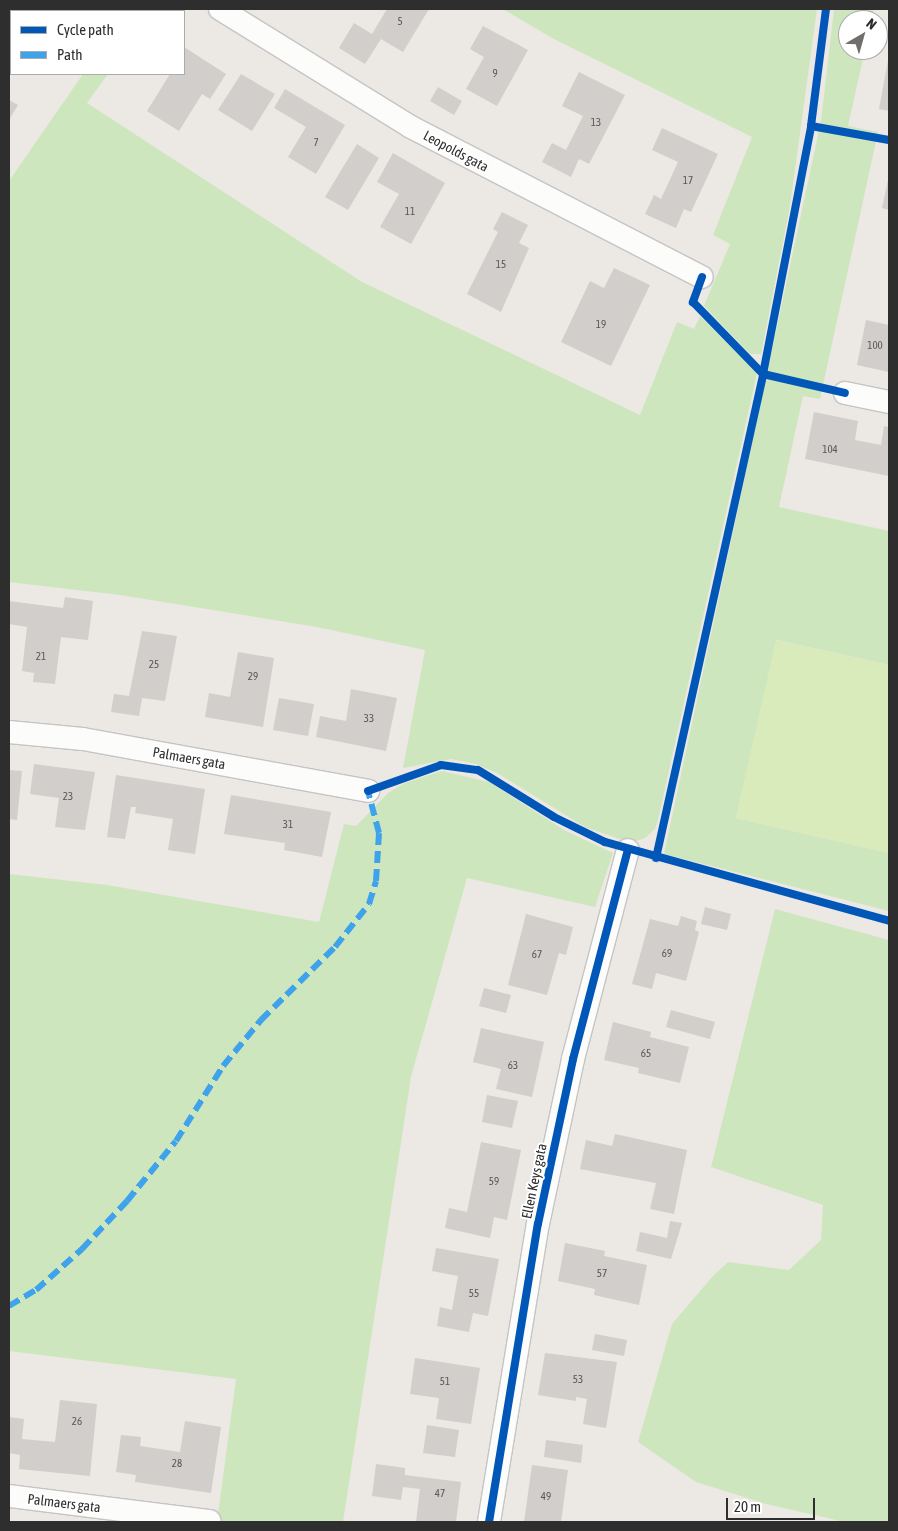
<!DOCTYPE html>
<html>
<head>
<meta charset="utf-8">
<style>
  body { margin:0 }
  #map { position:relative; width:898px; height:1531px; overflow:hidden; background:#ece8e4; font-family:"Asap Condensed",sans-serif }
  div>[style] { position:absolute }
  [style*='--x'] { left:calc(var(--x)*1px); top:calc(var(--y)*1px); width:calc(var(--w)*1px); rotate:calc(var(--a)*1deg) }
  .green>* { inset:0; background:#cee6be }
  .pitch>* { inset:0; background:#d9eabb }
  .building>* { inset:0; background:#d1cecb }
  .roads { filter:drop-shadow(1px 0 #c5c4c5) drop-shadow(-1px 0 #c5c4c5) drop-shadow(0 1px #c5c4c5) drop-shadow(0 -1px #c5c4c5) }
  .street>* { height:22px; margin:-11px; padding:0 11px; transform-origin:11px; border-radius:11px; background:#fcfcfb }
  .quiet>* { height:6px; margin-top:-3px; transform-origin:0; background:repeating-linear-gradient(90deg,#3ea3eb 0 12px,transparent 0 18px) }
  .cycleway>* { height:8px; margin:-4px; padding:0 4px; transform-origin:4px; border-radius:4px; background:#0057b8 }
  span { translate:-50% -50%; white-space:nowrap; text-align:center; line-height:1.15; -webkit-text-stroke:4px #fff; paint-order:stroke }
  .number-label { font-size:11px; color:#585857 }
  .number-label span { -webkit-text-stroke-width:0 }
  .street-label { font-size:14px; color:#2e2e2e }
  .frame { position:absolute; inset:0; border:10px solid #2e2e2e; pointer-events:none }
  .legend { position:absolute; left:10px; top:10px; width:175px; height:65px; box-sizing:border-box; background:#fff; border:1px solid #ababab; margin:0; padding:6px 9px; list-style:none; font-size:15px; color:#2e2e2e }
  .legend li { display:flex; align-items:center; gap:10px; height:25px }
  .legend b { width:25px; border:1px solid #ababab }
  .north { position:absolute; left:838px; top:10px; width:50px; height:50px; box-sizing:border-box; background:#fff; border:1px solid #ababab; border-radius:50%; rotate:38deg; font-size:14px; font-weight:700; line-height:20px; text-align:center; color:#2e2e2e }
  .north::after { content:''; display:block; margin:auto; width:18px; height:22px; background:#706f6e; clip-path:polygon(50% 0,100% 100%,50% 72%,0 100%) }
  .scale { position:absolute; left:726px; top:1498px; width:89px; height:22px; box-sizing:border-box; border:2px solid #2e2e2e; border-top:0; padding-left:6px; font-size:15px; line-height:18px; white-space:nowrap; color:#2e2e2e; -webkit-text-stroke:4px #fff; paint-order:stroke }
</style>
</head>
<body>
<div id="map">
  <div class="green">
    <div style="clip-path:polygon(503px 9px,817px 9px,790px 206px,761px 354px,750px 354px,704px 306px,730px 244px,713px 235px,752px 137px,552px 38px)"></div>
    <div style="clip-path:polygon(834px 9px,874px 9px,871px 20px,848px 20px,848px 50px,865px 50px,848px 126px,878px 132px,820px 399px,803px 396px,779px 507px,889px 531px,889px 665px,777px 640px,736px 818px,889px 853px,889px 911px,664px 854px,821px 121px)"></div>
    <div style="clip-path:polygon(83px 74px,108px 74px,87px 103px,362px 282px,640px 415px,677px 322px,694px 329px,700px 316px,757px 373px,658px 820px,655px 829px,645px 838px,631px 843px,585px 827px,497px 773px,476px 764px,451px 759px,403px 768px,425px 650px,317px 627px,120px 595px,9px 582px,9px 181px)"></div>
    <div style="clip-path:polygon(442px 771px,489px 782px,564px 830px,613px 853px,595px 907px,467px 878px,411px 1077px,343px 1522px,217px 1522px,236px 1379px,9px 1351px,9px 874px,107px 885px,319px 922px,344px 824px,356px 826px,388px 793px,405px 783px)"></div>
    <div style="clip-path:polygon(775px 909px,889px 940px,889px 1522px,845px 1522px,766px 1504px,696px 1482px,638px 1442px,672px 1324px,712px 1277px,728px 1262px,789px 1270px,821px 1240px,823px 1205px,711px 1167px)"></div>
  </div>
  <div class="pitch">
    <div style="clip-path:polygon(776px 640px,889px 665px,889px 853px,736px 818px)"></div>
  </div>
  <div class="building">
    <div style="clip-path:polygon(9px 9px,29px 11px,11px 11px,11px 44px)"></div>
    <div style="clip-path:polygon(387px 9px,429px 9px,403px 52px,381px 39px,365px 64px,339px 48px,354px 23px,372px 34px)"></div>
    <div style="clip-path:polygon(483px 26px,528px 50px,497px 106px,466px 89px,484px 57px,470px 49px)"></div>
    <div style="clip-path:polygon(184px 47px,226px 74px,210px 99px,202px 94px,179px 131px,147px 111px,170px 74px,184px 74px)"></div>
    <div style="clip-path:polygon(888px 61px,889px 61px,889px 111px,879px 109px)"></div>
    <div style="clip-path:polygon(579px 72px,625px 95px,589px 164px,579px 159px,571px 177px,542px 162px,552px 143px,566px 150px,583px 116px,562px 106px)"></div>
    <div style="clip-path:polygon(241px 74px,275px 94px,252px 131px,218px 110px)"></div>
    <div style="clip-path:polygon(438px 87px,462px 101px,454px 115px,430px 101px)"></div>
    <div style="clip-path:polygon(285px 89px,345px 125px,316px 174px,288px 157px,306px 127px,274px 108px)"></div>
    <div style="clip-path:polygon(9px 100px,18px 105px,9px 120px)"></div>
    <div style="clip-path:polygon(662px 128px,718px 154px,691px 212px,684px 209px,676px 228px,645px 214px,654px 195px,661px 199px,678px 162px,652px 150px)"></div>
    <div style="clip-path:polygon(357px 144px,379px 158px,348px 210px,325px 197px)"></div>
    <div style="clip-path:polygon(393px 153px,445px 183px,411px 244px,380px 227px,399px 194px,377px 182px)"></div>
    <div style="clip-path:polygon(888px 180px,889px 180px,889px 210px,882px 208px)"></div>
    <div style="clip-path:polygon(502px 212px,528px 225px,519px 243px,529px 248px,501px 312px,467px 294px,498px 232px,493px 229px)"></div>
    <div style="clip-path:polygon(614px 268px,650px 285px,611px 366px,561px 342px,590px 281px,604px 288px)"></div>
    <div style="clip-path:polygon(866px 320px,889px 325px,889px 372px,857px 365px)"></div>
    <div style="clip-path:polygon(814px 412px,858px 421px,855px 440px,881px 445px,884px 426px,889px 427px,889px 476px,805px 459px)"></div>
    <div style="clip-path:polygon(65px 597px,93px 601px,88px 640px,61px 637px,55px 684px,33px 682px,34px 673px,22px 671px,27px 627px,9px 624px,9px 601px,63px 608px)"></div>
    <div style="clip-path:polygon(142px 631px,177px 636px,165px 701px,142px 698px,139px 716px,111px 712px,114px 694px,129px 696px)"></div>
    <div style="clip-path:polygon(238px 652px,274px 658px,263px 727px,205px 717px,209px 693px,230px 697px)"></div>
    <div style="clip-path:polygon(351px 689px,397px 698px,386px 751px,316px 737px,320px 716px,346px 721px)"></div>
    <div style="clip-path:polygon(279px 698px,314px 704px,308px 736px,273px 730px)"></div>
    <div style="clip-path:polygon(34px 764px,95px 772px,85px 830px,55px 827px,59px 798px,30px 794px)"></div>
    <div style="clip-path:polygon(9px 770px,22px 771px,17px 820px,9px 819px)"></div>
    <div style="clip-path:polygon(116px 775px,205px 789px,195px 854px,168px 850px,173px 819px,135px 813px,136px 807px,131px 807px,125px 839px,107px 837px)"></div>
    <div style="clip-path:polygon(231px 795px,331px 812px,322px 857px,284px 850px,285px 843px,224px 834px)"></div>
    <div style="clip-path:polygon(705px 907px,731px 914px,727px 930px,701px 924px)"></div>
    <div style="clip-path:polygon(526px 914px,573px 927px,566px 955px,559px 953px,547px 995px,508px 985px)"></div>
    <div style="clip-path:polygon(681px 916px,697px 921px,695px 930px,699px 932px,686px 981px,656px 973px,652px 989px,632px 984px,650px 919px,678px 926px)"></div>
    <div style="clip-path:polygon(484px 988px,511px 995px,506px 1013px,479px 1006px)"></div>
    <div style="clip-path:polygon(671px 1010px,715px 1022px,710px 1039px,666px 1027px)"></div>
    <div style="clip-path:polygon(613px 1022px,651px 1032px,650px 1037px,689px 1047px,680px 1083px,638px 1073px,639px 1068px,604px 1060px)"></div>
    <div style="clip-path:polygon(481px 1028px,544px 1042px,532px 1097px,496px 1089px,501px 1069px,473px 1062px)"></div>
    <div style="clip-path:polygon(487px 1095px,518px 1101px,512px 1128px,482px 1122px)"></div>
    <div style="clip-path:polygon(615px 1134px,687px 1150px,674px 1214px,650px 1209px,656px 1183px,580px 1169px,586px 1140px,612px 1146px)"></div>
    <div style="clip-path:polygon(481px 1142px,521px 1150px,507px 1220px,494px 1217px,490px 1238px,445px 1228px,449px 1208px,467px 1212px)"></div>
    <div style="clip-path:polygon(670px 1221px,682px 1223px,671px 1259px,636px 1251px,640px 1232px,667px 1238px)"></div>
    <div style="clip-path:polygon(565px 1243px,605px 1251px,604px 1256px,647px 1265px,639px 1305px,594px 1295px,595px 1289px,558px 1281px)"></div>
    <div style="clip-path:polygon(436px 1248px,499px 1259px,488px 1316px,473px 1313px,469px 1332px,437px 1326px,440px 1307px,452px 1310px,458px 1276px,432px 1271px)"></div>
    <div style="clip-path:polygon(595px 1334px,627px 1340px,624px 1356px,592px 1350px)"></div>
    <div style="clip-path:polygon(545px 1353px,617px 1362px,606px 1428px,583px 1424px,587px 1399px,576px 1397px,576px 1401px,538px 1395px)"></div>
    <div style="clip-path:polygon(415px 1358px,480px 1368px,471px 1424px,436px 1419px,439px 1398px,410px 1394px)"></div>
    <div style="clip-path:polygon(60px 1400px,97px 1404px,90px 1476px,19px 1469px,20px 1455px,9px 1453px,9px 1417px,24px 1419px,22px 1439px,55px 1442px)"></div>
    <div style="clip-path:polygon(185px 1421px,221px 1427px,211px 1493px,135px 1482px,136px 1475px,116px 1472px,121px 1435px,141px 1437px,140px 1446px,180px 1452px)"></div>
    <div style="clip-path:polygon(427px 1425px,459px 1430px,455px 1457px,423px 1453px)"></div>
    <div style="clip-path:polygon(546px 1440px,583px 1445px,581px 1463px,544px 1457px)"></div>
    <div style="clip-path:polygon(376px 1464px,405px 1468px,405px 1475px,461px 1482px,456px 1522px,416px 1522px,420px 1489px,403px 1487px,401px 1500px,372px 1496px)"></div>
    <div style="clip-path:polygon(532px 1465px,568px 1470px,561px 1522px,524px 1522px)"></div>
  </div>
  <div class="roads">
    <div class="street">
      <div style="--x:220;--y:9;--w:225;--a:31.7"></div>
      <div style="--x:411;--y:127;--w:327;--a:27.3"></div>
      <div style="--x:845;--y:393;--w:45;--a:11.6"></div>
      <div style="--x:9;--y:732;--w:74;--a:5.4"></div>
      <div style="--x:83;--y:739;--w:290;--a:10.3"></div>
      <div style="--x:9;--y:1496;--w:202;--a:7.1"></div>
      <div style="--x:489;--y:1522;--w:302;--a:-80.7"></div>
      <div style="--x:538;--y:1224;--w:169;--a:-78"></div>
      <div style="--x:573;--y:1059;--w:216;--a:-75.3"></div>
    </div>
  </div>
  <div class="quiet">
    <div style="--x:9;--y:1306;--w:31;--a:-31"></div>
    <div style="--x:36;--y:1290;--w:62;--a:-41.7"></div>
    <div style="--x:82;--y:1249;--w:66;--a:-46.8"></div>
    <div style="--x:127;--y:1201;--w:77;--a:-50.8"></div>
    <div style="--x:176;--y:1141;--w:89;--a:-57.9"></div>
    <div style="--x:223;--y:1066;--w:60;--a:-50.4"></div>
    <div style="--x:261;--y:1020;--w:104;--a:-44.6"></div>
    <div style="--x:335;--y:947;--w:55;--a:-51.7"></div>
    <div style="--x:369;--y:904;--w:24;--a:-73"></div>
    <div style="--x:376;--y:881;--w:48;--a:-86.4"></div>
    <div style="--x:379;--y:833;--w:43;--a:-104.7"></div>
    <div style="--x:368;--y:791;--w:4;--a:-14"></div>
  </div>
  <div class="cycleway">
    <div style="--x:811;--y:126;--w:79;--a:10.2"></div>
    <div style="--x:702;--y:277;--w:27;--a:110"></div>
    <div style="--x:693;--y:302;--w:100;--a:45.8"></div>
    <div style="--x:763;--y:374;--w:84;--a:13"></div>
    <div style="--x:368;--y:791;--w:77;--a:-19.6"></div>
    <div style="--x:441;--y:765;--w:37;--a:8"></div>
    <div style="--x:478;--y:770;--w:89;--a:31.7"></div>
    <div style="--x:554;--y:817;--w:57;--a:26.1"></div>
    <div style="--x:605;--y:842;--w:295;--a:15.5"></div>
    <div style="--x:656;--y:858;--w:496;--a:-77.5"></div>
    <div style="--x:763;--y:374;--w:253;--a:-79"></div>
    <div style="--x:811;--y:126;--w:118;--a:-82.7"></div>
    <div style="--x:489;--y:1522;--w:302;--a:-80.7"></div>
    <div style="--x:538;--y:1224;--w:169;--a:-78"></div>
    <div style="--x:573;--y:1059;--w:216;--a:-75.3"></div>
  </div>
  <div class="number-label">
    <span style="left:400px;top:21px">5</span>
    <span style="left:495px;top:73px">9</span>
    <span style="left:596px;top:122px">13</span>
    <span style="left:316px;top:142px">7</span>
    <span style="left:688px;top:180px">17</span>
    <span style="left:410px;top:211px">11</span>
    <span style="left:501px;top:264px">15</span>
    <span style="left:601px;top:324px">19</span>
    <span style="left:875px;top:345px">100</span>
    <span style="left:830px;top:449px">104</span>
    <span style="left:41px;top:656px">21</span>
    <span style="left:154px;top:664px">25</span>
    <span style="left:253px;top:676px">29</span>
    <span style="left:369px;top:718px">33</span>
    <span style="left:68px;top:796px">23</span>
    <span style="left:288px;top:824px">31</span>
    <span style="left:667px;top:953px">69</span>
    <span style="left:537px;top:954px">67</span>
    <span style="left:646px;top:1053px">65</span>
    <span style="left:513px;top:1065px">63</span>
    <span style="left:494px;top:1181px">59</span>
    <span style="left:602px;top:1273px">57</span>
    <span style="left:474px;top:1293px">55</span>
    <span style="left:578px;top:1379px">53</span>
    <span style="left:445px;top:1381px">51</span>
    <span style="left:77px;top:1421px">26</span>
    <span style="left:177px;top:1463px">28</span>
    <span style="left:440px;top:1493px">47</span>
    <span style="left:546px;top:1496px">49</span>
  </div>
  <div class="street-label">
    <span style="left:456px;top:151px;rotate:28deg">Leopolds gata</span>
    <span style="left:189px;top:758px;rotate:10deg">Palmaers gata</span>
    <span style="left:534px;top:1181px;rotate:-78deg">Ellen Keys gata</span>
    <span style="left:64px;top:1503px;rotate:7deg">Palmaers gata</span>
  </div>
  <div class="frame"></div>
  <ul class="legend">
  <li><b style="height:6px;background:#0057b8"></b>Cycle path</li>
  <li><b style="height:6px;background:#3ea3eb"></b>Path</li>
  </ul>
  <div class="north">N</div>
  <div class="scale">20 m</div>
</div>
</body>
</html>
